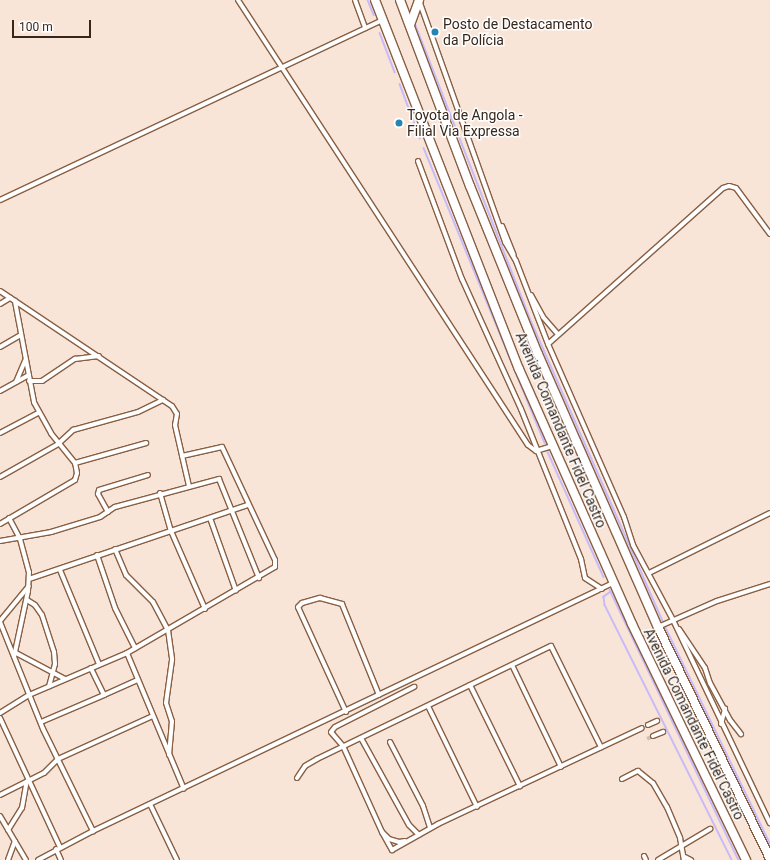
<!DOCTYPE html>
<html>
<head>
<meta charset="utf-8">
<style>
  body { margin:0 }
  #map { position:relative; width:770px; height:860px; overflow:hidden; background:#f8e5d8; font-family:Roboto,sans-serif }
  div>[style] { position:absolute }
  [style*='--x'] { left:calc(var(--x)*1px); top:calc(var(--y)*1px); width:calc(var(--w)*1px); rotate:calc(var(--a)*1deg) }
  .stream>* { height:1.5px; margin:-0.75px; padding:0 0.75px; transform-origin:0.75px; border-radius:0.75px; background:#c9bafa }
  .street-tunnel>* { height:4px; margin-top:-2px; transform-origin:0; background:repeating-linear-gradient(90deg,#d1bfb2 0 4px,transparent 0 6px) }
  .roads { filter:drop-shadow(1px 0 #885f43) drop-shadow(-1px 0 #885f43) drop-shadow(0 1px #885f43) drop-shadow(0 -1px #885f43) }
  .street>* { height:4px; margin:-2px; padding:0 2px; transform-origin:2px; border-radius:2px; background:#fff }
  .highway>* { height:8px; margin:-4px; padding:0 4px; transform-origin:4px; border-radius:4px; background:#fff }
  .dots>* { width:11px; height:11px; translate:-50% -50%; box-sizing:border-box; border:2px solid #fff; border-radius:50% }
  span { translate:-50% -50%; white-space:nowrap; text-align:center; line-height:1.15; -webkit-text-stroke:3px #fff; paint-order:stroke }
  .poi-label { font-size:14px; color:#37261a }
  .left { translate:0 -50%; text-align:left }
  .street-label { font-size:14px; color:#37261a }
  .scale { position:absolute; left:12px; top:20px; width:79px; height:18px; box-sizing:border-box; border:2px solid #37261a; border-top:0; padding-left:5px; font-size:12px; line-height:14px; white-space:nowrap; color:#37261a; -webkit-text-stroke:3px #fff; paint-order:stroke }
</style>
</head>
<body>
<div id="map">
  <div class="stream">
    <div style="--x:368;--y:0;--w:16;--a:68"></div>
    <div style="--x:415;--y:23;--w:324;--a:68.7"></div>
    <div style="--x:533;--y:325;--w:323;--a:66.3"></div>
    <div style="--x:380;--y:33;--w:42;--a:69"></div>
    <div style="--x:400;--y:84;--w:58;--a:69.7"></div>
    <div style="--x:424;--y:148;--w:319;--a:67.7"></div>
    <div style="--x:548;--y:452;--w:137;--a:65.9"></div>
    <div style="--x:610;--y:590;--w:299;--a:64.5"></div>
    <div style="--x:611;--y:592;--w:9;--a:144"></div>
    <div style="--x:604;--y:597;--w:8;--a:83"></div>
    <div style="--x:605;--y:605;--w:285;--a:63.5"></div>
    <div style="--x:666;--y:628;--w:239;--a:64.2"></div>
  </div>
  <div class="street-tunnel">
    <div style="--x:647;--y:739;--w:7;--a:-27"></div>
  </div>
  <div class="roads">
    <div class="street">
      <div style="--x:238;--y:0;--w:531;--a:56.91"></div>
      <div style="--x:528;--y:445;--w:10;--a:37"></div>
      <div style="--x:355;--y:0;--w:30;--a:70"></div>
      <div style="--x:420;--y:3;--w:254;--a:70.4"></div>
      <div style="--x:505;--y:242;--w:22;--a:60"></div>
      <div style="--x:516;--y:261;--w:89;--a:68.9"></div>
      <div style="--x:548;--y:344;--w:189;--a:66.3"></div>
      <div style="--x:624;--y:517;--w:29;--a:72"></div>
      <div style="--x:633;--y:545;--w:85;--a:61.9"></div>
      <div style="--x:673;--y:620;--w:225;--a:64.5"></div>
      <div style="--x:418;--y:161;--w:126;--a:69.6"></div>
      <div style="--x:462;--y:279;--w:143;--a:65.6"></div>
      <div style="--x:521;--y:409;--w:162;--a:68.2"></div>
      <div style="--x:581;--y:559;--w:19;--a:78"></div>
      <div style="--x:585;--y:578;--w:20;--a:33"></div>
      <div style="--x:0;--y:200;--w:422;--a:-25.2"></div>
      <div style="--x:502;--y:226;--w:31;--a:68"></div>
      <div style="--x:0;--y:291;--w:207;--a:33.8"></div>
      <div style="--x:172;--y:406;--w:9;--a:58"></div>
      <div style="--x:177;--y:414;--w:11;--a:100"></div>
      <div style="--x:175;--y:425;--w:63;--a:77.1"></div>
      <div style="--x:531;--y:295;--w:25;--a:61"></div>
      <div style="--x:543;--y:317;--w:23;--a:49"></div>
      <div style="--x:0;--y:304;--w:12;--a:-31"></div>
      <div style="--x:548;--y:344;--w:234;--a:-41.7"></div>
      <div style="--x:723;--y:188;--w:6;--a:-18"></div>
      <div style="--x:729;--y:186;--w:7;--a:16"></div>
      <div style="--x:736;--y:188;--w:57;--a:53.5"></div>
      <div style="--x:0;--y:347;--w:24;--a:-30"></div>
      <div style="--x:29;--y:381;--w:13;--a:0"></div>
      <div style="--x:42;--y:381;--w:40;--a:-34"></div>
      <div style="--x:75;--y:359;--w:24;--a:-7"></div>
      <div style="--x:16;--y:382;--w:23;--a:-67"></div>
      <div style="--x:0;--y:391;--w:33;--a:-29"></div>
      <div style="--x:0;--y:433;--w:43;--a:-27.8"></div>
      <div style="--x:536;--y:451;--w:17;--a:-17"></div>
      <div style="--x:75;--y:463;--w:74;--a:-15.7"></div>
      <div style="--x:0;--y:477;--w:67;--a:-29.6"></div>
      <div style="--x:58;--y:444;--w:21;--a:-43"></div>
      <div style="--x:73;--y:430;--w:67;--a:-15.5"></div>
      <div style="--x:138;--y:412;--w:28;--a:-26"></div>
      <div style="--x:160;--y:493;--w:40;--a:74"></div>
      <div style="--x:171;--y:531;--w:85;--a:66.4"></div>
      <div style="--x:108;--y:512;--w:21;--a:-119"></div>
      <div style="--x:98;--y:494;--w:4;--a:-76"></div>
      <div style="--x:99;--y:490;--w:51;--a:-17"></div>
      <div style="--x:9;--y:518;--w:24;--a:62"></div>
      <div style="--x:20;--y:539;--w:34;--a:75"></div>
      <div style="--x:29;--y:572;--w:19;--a:93"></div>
      <div style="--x:28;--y:591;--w:67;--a:102"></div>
      <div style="--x:210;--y:518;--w:77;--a:70.4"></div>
      <div style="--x:0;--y:524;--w:87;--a:-30.4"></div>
      <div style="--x:75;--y:480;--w:7;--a:-74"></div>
      <div style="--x:77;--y:473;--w:10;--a:-101"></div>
      <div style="--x:75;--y:463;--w:38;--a:-129"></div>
      <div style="--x:51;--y:433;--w:35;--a:-119"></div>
      <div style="--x:34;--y:402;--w:103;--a:-100.7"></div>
      <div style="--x:0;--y:541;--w:52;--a:-10"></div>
      <div style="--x:51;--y:532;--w:51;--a:-17"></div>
      <div style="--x:100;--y:517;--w:18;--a:-34"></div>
      <div style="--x:115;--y:507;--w:108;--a:-15.1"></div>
      <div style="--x:219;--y:479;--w:107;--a:68"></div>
      <div style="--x:115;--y:549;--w:28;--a:67"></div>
      <div style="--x:126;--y:575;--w:38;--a:45"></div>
      <div style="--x:153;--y:602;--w:32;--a:62"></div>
      <div style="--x:168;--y:630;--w:30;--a:82"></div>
      <div style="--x:172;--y:660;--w:43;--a:97.9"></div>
      <div style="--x:166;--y:703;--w:19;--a:72"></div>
      <div style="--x:172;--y:721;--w:34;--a:95"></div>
      <div style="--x:97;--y:555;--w:56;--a:71.2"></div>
      <div style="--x:115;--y:608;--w:45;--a:63.4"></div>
      <div style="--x:60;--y:570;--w:102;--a:67.5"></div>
      <div style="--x:649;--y:573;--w:135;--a:-26.4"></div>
      <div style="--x:29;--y:579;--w:230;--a:-18.7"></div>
      <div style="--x:27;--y:600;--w:9;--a:32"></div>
      <div style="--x:35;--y:605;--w:12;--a:55"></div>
      <div style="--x:42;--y:615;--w:39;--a:72"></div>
      <div style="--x:54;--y:652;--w:12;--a:85"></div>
      <div style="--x:55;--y:664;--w:23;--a:105"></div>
      <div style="--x:0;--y:621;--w:45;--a:-50.4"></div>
      <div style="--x:0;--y:622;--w:115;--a:68.1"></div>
      <div style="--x:43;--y:729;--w:114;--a:63.9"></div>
      <div style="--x:658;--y:627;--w:64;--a:-23.8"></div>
      <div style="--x:717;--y:601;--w:56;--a:-17.8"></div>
      <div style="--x:679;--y:629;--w:47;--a:56.3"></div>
      <div style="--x:705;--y:668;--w:16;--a:72"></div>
      <div style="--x:710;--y:683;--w:42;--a:61.6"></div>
      <div style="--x:730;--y:720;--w:18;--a:52"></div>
      <div style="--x:16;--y:653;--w:55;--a:28"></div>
      <div style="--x:127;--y:653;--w:147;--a:67.3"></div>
      <div style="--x:512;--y:665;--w:113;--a:64.3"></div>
      <div style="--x:470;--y:685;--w:113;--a:63.7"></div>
      <div style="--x:104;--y:695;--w:37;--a:-24"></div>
      <div style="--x:428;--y:706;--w:112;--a:64.1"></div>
      <div style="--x:346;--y:712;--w:115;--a:-114.6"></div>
      <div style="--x:298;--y:607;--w:6;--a:-45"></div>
      <div style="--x:302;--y:603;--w:19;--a:-16"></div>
      <div style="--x:320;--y:598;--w:23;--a:15"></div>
      <div style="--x:342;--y:604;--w:98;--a:67.9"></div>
      <div style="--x:0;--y:713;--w:34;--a:-32"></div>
      <div style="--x:29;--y:695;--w:107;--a:-23.2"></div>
      <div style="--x:127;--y:653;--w:171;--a:-30.2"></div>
      <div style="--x:275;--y:567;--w:7;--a:-90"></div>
      <div style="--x:275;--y:560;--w:125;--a:-115.1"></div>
      <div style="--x:222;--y:447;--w:41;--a:167.3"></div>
      <div style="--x:0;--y:718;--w:142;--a:65.1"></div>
      <div style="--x:41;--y:722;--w:69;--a:-23.2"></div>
      <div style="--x:104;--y:695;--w:30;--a:-116"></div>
      <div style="--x:721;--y:724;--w:16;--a:-75"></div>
      <div style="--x:648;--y:725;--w:10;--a:-24"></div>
      <div style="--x:653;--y:736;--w:11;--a:-22"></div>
      <div style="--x:361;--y:738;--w:99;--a:61.1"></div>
      <div style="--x:409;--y:825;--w:14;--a:45"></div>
      <div style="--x:390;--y:742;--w:72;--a:62.7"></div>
      <div style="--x:423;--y:806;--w:23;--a:72"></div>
      <div style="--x:297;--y:778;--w:14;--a:-56"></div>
      <div style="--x:305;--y:766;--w:14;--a:-30"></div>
      <div style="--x:317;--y:759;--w:260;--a:-25.8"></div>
      <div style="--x:551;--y:646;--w:113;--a:63.7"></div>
      <div style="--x:622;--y:779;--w:18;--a:-27"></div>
      <div style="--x:638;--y:771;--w:19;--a:39"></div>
      <div style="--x:653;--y:783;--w:28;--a:60"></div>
      <div style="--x:667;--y:807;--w:34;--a:67"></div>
      <div style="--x:680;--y:838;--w:22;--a:80"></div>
      <div style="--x:0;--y:795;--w:49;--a:-26.6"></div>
      <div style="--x:44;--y:773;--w:20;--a:-45"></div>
      <div style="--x:58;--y:759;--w:104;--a:-24.4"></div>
      <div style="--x:150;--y:804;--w:62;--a:64.3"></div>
      <div style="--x:0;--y:816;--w:51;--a:59.4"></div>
      <div style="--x:8;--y:830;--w:26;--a:-58"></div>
      <div style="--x:22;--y:808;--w:27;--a:-80"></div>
      <div style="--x:382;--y:832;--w:21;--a:61"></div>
      <div style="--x:392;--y:850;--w:53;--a:-29.5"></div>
      <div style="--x:438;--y:824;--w:225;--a:-25.2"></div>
      <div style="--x:405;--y:841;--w:6;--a:171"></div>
      <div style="--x:399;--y:842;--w:10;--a:-163"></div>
      <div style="--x:389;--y:839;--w:10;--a:-135"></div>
      <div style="--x:382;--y:832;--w:94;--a:-114.4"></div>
      <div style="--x:343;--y:746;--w:18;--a:-131"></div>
      <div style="--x:331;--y:732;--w:6;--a:-51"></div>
      <div style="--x:335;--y:727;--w:89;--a:-26.9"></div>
      <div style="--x:56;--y:849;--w:12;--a:66"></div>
      <div style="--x:644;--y:856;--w:4;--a:63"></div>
      <div style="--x:685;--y:857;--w:7;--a:27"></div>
      <div style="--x:8;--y:860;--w:20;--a:-70"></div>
      <div style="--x:38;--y:860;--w:62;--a:-27.8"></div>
      <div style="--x:93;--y:831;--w:576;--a:-25.5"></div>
      <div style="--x:658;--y:860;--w:61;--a:-30.8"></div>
    </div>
    <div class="highway">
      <div style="--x:375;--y:0;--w:396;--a:68.7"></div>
      <div style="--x:519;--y:369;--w:279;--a:66.1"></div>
      <div style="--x:632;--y:624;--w:262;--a:64.2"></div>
      <div style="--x:400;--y:0;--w:199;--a:69.4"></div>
      <div style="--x:470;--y:186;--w:181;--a:68"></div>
      <div style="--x:538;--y:354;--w:298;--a:66.3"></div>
      <div style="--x:658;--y:627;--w:258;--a:64.2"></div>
      <div style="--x:410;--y:25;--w:27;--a:-70"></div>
    </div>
  </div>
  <div class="dots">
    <div style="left:435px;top:32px;background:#2783b0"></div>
    <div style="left:399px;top:123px;background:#2783b0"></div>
  </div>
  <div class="poi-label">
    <span class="left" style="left:443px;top:32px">Posto de Destacamento<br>da Polícia</span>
    <span class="left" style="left:407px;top:123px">Toyota de Angola -<br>Filial Via Expressa</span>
  </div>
  <div class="street-label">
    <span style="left:561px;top:430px;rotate:67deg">Avenida Comandante Fidel Castro</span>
    <span style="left:694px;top:724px;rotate:64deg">Avenida Comandante Fidel Castro</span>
  </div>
  <div class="scale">100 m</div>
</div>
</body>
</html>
